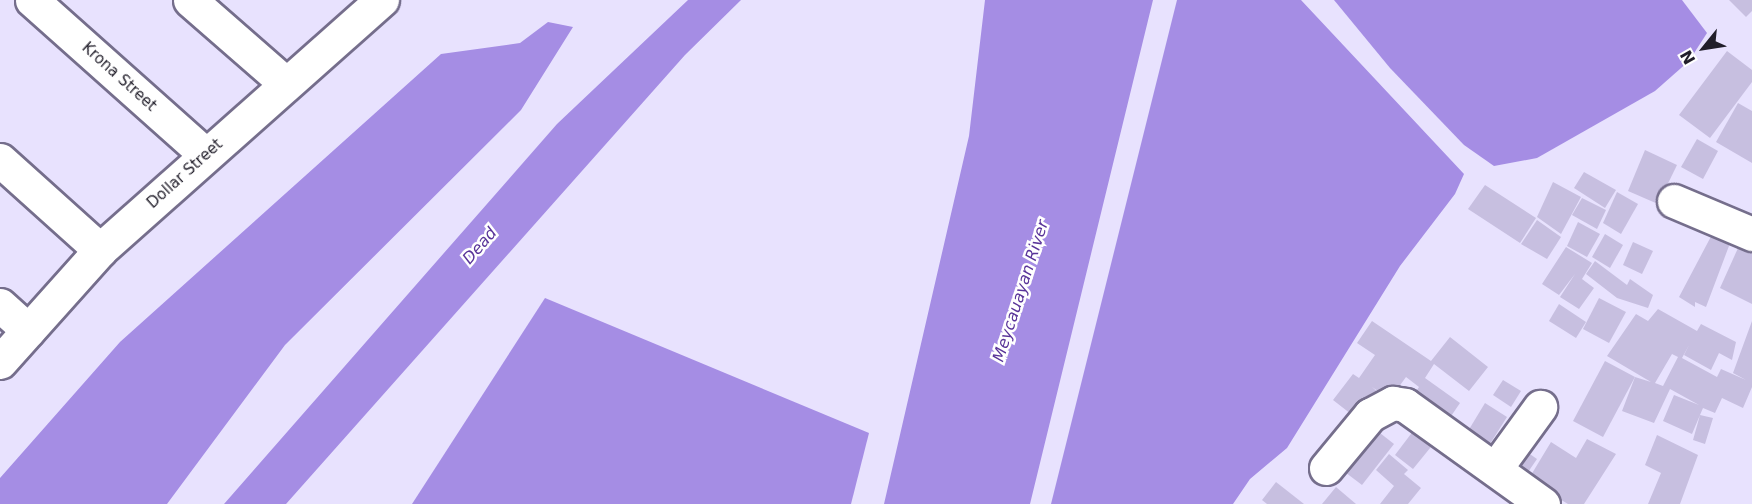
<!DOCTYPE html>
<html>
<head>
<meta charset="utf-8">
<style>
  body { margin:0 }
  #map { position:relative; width:1752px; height:504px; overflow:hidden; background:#e8e2fe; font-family:"DejaVu Sans",sans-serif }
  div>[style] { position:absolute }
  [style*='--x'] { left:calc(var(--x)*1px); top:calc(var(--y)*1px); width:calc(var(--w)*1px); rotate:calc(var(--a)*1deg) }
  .water>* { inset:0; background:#a58de4 }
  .building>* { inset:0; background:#c7bfe0 }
  .roads { filter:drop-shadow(2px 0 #756e8c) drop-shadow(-2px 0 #756e8c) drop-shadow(0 2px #756e8c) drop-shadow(0 -2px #756e8c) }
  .minor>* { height:33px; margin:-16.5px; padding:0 16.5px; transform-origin:16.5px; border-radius:16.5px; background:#fff }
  span { translate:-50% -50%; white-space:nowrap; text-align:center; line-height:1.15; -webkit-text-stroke:5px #fff; paint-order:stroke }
  .street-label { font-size:15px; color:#211e2a }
  .water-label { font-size:16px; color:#593499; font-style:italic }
  .north { position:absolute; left:1674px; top:18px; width:60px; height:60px; -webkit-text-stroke:4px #fff; paint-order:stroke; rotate:240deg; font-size:16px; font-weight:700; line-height:24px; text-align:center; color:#211e2a }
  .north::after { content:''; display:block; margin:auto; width:21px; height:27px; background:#211e2a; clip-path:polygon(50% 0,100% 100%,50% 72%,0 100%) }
</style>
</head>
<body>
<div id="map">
  <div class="water">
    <div style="clip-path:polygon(688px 0,741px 0,685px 55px,286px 504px,224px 504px,557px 124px)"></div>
    <div style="clip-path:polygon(985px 0,1153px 0,1030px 504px,884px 504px,969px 136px)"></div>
    <div style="clip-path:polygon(1177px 0,1301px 0,1464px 174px,1455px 194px,1400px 266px,1287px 448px,1250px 479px,1233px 504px,1051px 504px)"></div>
    <div style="clip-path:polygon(1334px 0,1682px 0,1707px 33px,1689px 61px,1655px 91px,1537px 158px,1494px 166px,1464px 145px,1390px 68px)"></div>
    <div style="clip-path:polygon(548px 22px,573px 27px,521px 110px,285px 345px,167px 504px,0 504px,0 478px,120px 342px,441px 54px,520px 43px)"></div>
    <div style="clip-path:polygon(545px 298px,869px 433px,851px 504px,412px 504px)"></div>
  </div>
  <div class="building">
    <div style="clip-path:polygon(1729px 0,1752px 0,1752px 11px,1746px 17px)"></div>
    <div style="clip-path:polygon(1727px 51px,1752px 70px,1752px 82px,1710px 138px,1679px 115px)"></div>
    <div style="clip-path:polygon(1738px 103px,1752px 111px,1752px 163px,1716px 142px)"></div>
    <div style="clip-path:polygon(1697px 139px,1718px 151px,1703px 179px,1681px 167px)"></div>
    <div style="clip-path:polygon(1645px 150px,1677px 165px,1658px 204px,1628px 191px)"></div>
    <div style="clip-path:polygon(1584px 172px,1616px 190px,1605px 208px,1574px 188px)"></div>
    <div style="clip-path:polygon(1553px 182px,1581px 197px,1561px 234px,1537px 217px)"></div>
    <div style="clip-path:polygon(1485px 185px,1536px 218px,1520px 243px,1468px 209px)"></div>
    <div style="clip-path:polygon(1617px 192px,1638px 204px,1621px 234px,1603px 223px)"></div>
    <div style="clip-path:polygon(1582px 198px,1606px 210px,1597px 229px,1572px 215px)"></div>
    <div style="clip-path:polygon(1537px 220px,1561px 237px,1547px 259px,1521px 244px)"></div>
    <div style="clip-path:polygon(1578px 222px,1600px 234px,1587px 257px,1567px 246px)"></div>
    <div style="clip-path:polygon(1716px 227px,1735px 230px,1706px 307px,1695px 302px,1695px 307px,1679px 297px)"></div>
    <div style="clip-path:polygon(1605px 234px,1623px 245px,1610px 268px,1592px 257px)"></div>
    <div style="clip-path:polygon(1743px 237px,1752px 241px,1752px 304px,1720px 288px)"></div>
    <div style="clip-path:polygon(1633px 242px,1653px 251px,1642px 274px,1623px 265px)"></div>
    <div style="clip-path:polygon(1566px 247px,1592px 263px,1582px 279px,1594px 288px,1579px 309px,1560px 297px,1575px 274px,1559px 295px,1542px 284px)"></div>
    <div style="clip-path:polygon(1595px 261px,1627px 285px,1630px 279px,1653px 295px,1648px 308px,1617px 298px,1586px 274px)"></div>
    <div style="clip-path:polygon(1599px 298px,1626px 312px,1609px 343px,1583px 329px)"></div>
    <div style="clip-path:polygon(1559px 304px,1586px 322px,1576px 338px,1549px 321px)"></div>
    <div style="clip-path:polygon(evenodd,1658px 309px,1697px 331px,1701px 324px,1736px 342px,1732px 360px,1719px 353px,1711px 370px,1684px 355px,1689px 345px,1682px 358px,1717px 377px,1721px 369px,1746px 380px,1733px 373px,1752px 321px,1752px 387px,1743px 408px,1722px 398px,1715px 413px,1703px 408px,1700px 415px,1713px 418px,1705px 444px,1693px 440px,1700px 415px,1692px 434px,1663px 421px,1674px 395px,1699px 405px,1670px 389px,1654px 423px,1622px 411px,1635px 377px,1651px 382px,1607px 356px,1636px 314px,1648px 321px,1658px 309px,1672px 354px,1678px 357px,1663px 386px,1655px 383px,1672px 354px)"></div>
    <div style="clip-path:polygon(1372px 321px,1431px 361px,1450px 337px,1488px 367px,1469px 391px,1434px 364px,1425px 378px,1460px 403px,1445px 425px,1410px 400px,1419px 387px,1406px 377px,1390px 399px,1372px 387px,1380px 394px,1360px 421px,1333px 400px,1353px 374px,1359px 378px,1375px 355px,1357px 343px)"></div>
    <div style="clip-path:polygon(1605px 361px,1635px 377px,1603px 437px,1573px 421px)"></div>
    <div style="clip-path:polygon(1503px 380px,1521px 391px,1511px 407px,1493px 395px)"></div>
    <div style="clip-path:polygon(1485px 403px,1507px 417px,1486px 450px,1465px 436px)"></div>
    <div style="clip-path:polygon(1366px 422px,1394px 444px,1362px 485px,1333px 463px)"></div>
    <div style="clip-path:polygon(1420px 422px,1439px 437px,1413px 469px,1395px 455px)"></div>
    <div style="clip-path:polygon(1657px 435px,1698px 455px,1680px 504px,1648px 504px,1661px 473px,1645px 465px)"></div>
    <div style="clip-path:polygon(1587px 439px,1616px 454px,1584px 504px,1568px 504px,1528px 480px,1551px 442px,1576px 458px)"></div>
    <div style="clip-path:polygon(1521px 448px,1537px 459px,1522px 481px,1506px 469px)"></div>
    <div style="clip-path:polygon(1389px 454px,1408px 470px,1404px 474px,1421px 488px,1408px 504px,1380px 504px,1394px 486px,1376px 470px)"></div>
    <div style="clip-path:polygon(1276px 482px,1304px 504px,1267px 504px,1262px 500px)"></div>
    <div style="clip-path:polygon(1336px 487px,1356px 504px,1322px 504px)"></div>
  </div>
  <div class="roads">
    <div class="minor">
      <div style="--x:32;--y:0;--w:233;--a:41.7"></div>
      <div style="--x:190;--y:0;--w:126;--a:41.1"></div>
      <div style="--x:0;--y:160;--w:135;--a:42"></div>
      <div style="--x:1674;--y:201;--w:85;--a:22.9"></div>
      <div style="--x:0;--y:305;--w:38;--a:42"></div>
      <div style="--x:0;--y:362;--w:150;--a:-48.2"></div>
      <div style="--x:100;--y:250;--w:377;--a:-41.6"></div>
      <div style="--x:1326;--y:468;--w:69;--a:-50.3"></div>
      <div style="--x:1370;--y:415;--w:26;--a:-28"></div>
      <div style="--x:1393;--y:403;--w:12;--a:9"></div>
      <div style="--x:1405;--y:405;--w:170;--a:35.7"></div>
      <div style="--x:1495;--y:469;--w:77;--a:-54"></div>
    </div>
  </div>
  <div class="street-label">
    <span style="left:119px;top:77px;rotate:42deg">Krona Street</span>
    <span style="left:185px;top:174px;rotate:-42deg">Dollar Street</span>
  </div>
  <div class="water-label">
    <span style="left:480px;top:246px;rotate:-49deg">Dead</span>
    <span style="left:1021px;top:291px;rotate:-72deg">Meycauayan River</span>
  </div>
  <div class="north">N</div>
</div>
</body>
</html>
